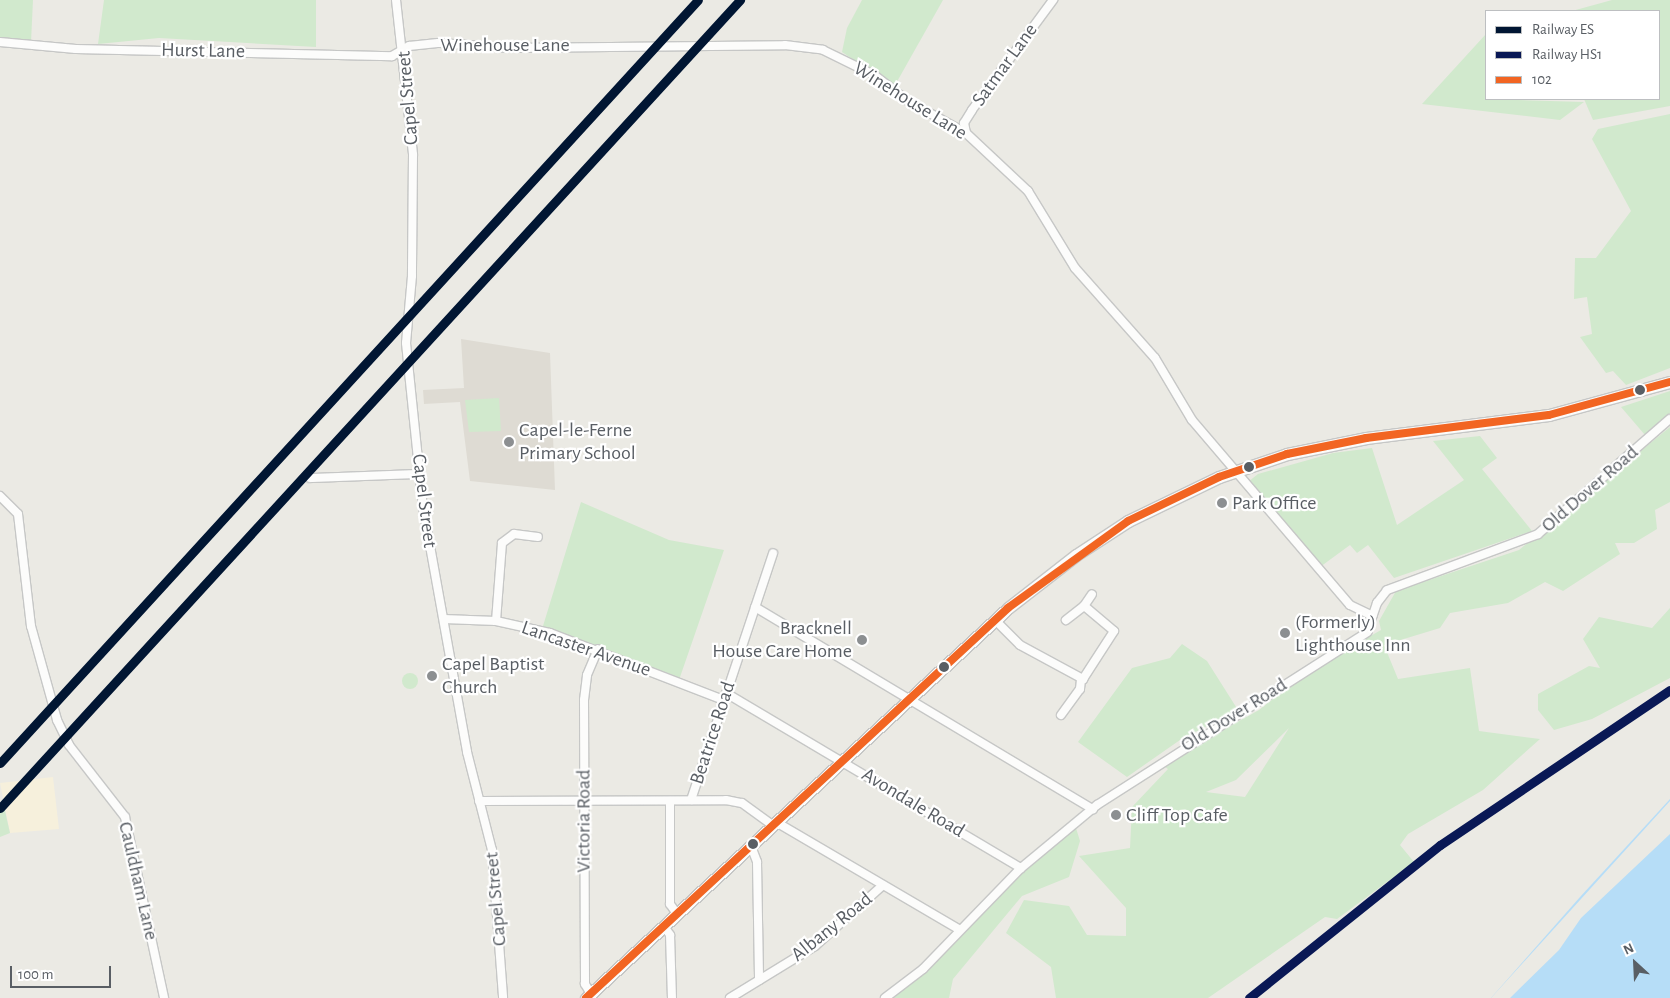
<!DOCTYPE html>
<html>
<head>
<meta charset="utf-8">
<style>
  body { margin:0 }
  #map { position:relative; width:1670px; height:998px; overflow:hidden; background:#ebeae4; font-family:"Alegreya Sans",sans-serif }
  div>[style] { position:absolute }
  [style*='--x'] { left:calc(var(--x)*1px); top:calc(var(--y)*1px); width:calc(var(--w)*1px); rotate:calc(var(--a)*1deg) }
  .commercial>* { inset:0; background:#f6f0dc }
  .education>* { inset:0; background:#dedbd3 }
  .green>* { inset:0; background:#d1e9cd }
  .round { border-radius:50% }
  .water>* { inset:0; background:#b6ddf7 }
  .pier>* { inset:0; background:#ebeae4 }
  .roads { filter:drop-shadow(1px 0 #c6c7c6) drop-shadow(-1px 0 #c6c7c6) drop-shadow(0 1px #c6c7c6) drop-shadow(0 -1px #c6c7c6) }
  .street>* { height:8px; margin:-4px; padding:0 4px; transform-origin:4px; border-radius:4px; background:#fcfcfb }
  .secondary>* { height:11px; margin:-5.5px; padding:0 5.5px; transform-origin:5.5px; border-radius:5.5px; background:#fcfcfb }
  .bus-1>* { height:8px; margin:-4px; padding:0 4px; transform-origin:4px; border-radius:4px; background:#f26522 }
  .rail-1>* { height:9px; margin:-4.5px; padding:0 4.5px; transform-origin:4.5px; border-radius:4.5px; background:#011633 }
  .rail-2>* { height:9px; margin:-4.5px; padding:0 4.5px; transform-origin:4.5px; border-radius:4.5px; background:#091855 }
  .dots>* { width:14px; height:14px; translate:-50% -50%; box-sizing:border-box; border:2px solid #fff; border-radius:50% }
  span { translate:-50% -50%; white-space:nowrap; text-align:center; line-height:1.15; -webkit-text-stroke:4.5px #fff; paint-order:stroke }
  .street-label { font-size:20px; color:#595e64 }
  .poi-label { font-size:20px; color:#595e64 }
  .left { translate:0 -50%; text-align:left }
  .right { translate:-100% -50%; text-align:right }
  .legend { position:absolute; left:1485px; top:10px; width:175px; height:90px; box-sizing:border-box; background:#fff; border:1px solid #bdbfc1; margin:0; padding:6px 9px; list-style:none; font-size:15px; color:#595e64 }
  .legend li { display:flex; align-items:center; gap:10px; height:25px }
  .legend b { width:25px; border:1px solid #bdbfc1 }
  .north { position:absolute; left:1610px; top:938px; width:50px; height:50px; -webkit-text-stroke:4px #fff; paint-order:stroke; rotate:335deg; font-size:14px; font-weight:700; line-height:20px; text-align:center; color:#595e64 }
  .north::after { content:''; display:block; margin:auto; width:18px; height:22px; background:#595e64; clip-path:polygon(50% 0,100% 100%,50% 72%,0 100%) }
  .scale { position:absolute; left:10px; top:966px; width:101px; height:22px; box-sizing:border-box; border:2px solid #595e64; border-top:0; padding-left:6px; font-size:15px; line-height:18px; white-space:nowrap; color:#595e64; -webkit-text-stroke:4px #fff; paint-order:stroke }
</style>
</head>
<body>
<div id="map">
  <div class="commercial">
    <div style="clip-path:polygon(53px 777px,59px 829px,10px 833px,0 783px)"></div>
  </div>
  <div class="education">
    <div style="clip-path:polygon(461px 339px,550px 353px,555px 490px,470px 481px,460px 402px,424px 404px,423px 390px,464px 388px)"></div>
  </div>
  <div class="green">
    <div style="clip-path:polygon(0 0,33px 0,31px 42px,0 41px)"></div>
    <div style="clip-path:polygon(104px 0,316px 0,316px 47px,159px 38px,98px 44px)"></div>
    <div style="clip-path:polygon(862px 0,943px 0,894px 87px,842px 52px,847px 28px)"></div>
    <div style="clip-path:polygon(1612px 0,1670px 0,1670px 106px,1593px 120px,1584px 99px,1659px 99px,1659px 11px,1572px 11px)"></div>
    <div style="clip-path:polygon(1486px 34px,1486px 99px,1584px 102px,1560px 120px,1422px 104px)"></div>
    <div style="clip-path:polygon(1670px 114px,1670px 368px,1626px 385px,1613px 371px,1606px 373px,1580px 337px,1592px 334px,1587px 297px,1574px 299px,1575px 258px,1596px 258px,1631px 211px,1592px 139px,1598px 129px)"></div>
    <div style="clip-path:polygon(1670px 391px,1670px 413px,1645px 435px,1621px 407px)"></div>
    <div style="clip-path:polygon(499px 398px,501px 431px,469px 432px,465px 400px)"></div>
    <div style="clip-path:polygon(evenodd,1670px 427px,1670px 502px,1655px 510px,1657px 529px,1634px 543px,1615px 543px,1620px 554px,1563px 591px,1545px 582px,1508px 603px,1450px 613px,1440px 628px,1384px 645px,1398px 679px,1470px 668px,1479px 731px,1540px 739px,1483px 790px,1408px 834px,1400px 845px,1414px 862px,1337px 919px,1325px 917px,1208px 998px,1056px 998px,1051px 967px,1006px 933px,1024px 900px,1069px 906px,1087px 935px,1126px 936px,1126px 908px,1079px 856px,1130px 848px,1132px 807px,1168px 769px,1161px 764px,1259px 710px,1304px 674px,1381px 630px,1379px 621px,1396px 591px,1519px 550px,1670px 427px,1289px 728px,1245px 797px,1206px 792px,1236px 780px,1289px 728px)"></div>
    <div style="clip-path:polygon(1480px 436px,1497px 458px,1482px 469px,1532px 531px,1394px 578px,1368px 545px,1357px 553px,1350px 545px,1320px 567px,1248px 482px,1258px 474px,1333px 453px,1372px 448px,1397px 525px,1464px 480px,1433px 441px)"></div>
    <div style="clip-path:polygon(581px 502px,669px 540px,724px 550px,679px 680px,543px 626px)"></div>
    <div style="clip-path:polygon(1670px 608px,1670px 678px,1592px 719px,1554px 730px,1538px 710px,1538px 694px,1589px 666px,1600px 668px,1583px 639px,1599px 617px,1652px 628px)"></div>
    <div style="clip-path:polygon(1182px 644px,1207px 661px,1238px 710px,1180px 740px,1127px 777px,1078px 742px,1132px 668px,1170px 658px)"></div>
    <div class="round" style="left:402px;top:673px;width:16px;height:16px"></div>
    <div style="clip-path:polygon(3px 802px,10px 833px,0 837px,0 804px)"></div>
    <div style="clip-path:polygon(1076px 828px,1080px 841px,1069px 877px,1022px 896px,953px 979px,949px 998px,894px 998px,1024px 871px)"></div>
  </div>
  <div class="water">
    <div style="clip-path:polygon(1670px 799px,1670px 998px,1491px 998px,1580px 897px)"></div>
  </div>
  <div class="pier">
    <div style="clip-path:polygon(1670px 801px,1670px 834px,1581px 918px,1559px 950px,1510px 998px,1491px 998px)"></div>
  </div>
  <div class="roads">
    <div class="street">
      <div style="--x:396;--y:0;--w:156;--a:83.7"></div>
      <div style="--x:413;--y:155;--w:121;--a:90.5"></div>
      <div style="--x:412;--y:276;--w:67;--a:95.1"></div>
      <div style="--x:406;--y:343;--w:165;--a:84.1"></div>
      <div style="--x:423;--y:507;--w:249;--a:79.8"></div>
      <div style="--x:467;--y:752;--w:101;--a:75.7"></div>
      <div style="--x:492;--y:850;--w:148;--a:85.7"></div>
      <div style="--x:0;--y:42;--w:76;--a:5.3"></div>
      <div style="--x:76;--y:49;--w:316;--a:1.3"></div>
      <div style="--x:392;--y:56;--w:20;--a:-30"></div>
      <div style="--x:409;--y:46;--w:31;--a:-6"></div>
      <div style="--x:440;--y:43;--w:71;--a:4"></div>
      <div style="--x:511;--y:48;--w:274;--a:-0.6"></div>
      <div style="--x:785;--y:45;--w:38;--a:7"></div>
      <div style="--x:823;--y:50;--w:57;--a:26.1"></div>
      <div style="--x:874;--y:75;--w:43;--a:37.4"></div>
      <div style="--x:908;--y:101;--w:66;--a:28.9"></div>
      <div style="--x:966;--y:133;--w:85;--a:43.1"></div>
      <div style="--x:1028;--y:191;--w:90;--a:58.6"></div>
      <div style="--x:1075;--y:268;--w:120;--a:48.4"></div>
      <div style="--x:1155;--y:358;--w:72;--a:59.2"></div>
      <div style="--x:1192;--y:420;--w:243;--a:49.5"></div>
      <div style="--x:1350;--y:605;--w:25;--a:26"></div>
      <div style="--x:966;--y:133;--w:10;--a:-101"></div>
      <div style="--x:964;--y:123;--w:15;--a:-58"></div>
      <div style="--x:972;--y:110;--w:137;--a:-53.6"></div>
      <div style="--x:310;--y:478;--w:109;--a:-2.1"></div>
      <div style="--x:0;--y:496;--w:25;--a:45"></div>
      <div style="--x:18;--y:514;--w:113;--a:83.4"></div>
      <div style="--x:31;--y:626;--w:98;--a:74.5"></div>
      <div style="--x:57;--y:720;--w:28;--a:64"></div>
      <div style="--x:69;--y:745;--w:91;--a:52.1"></div>
      <div style="--x:125;--y:817;--w:185;--a:77.8"></div>
      <div style="--x:1084;--y:606;--w:14;--a:-56"></div>
      <div style="--x:755;--y:607;--w:394;--a:30.9"></div>
      <div style="--x:444;--y:619;--w:52;--a:2.2"></div>
      <div style="--x:496;--y:621;--w:55;--a:12.5"></div>
      <div style="--x:550;--y:633;--w:186;--a:21.1"></div>
      <div style="--x:995;--y:620;--w:35;--a:45"></div>
      <div style="--x:1020;--y:645;--w:72;--a:28.4"></div>
      <div style="--x:1083;--y:679;--w:57;--a:-57.1"></div>
      <div style="--x:1114;--y:631;--w:39;--a:-140"></div>
      <div style="--x:1084;--y:606;--w:23;--a:142"></div>
      <div style="--x:496;--y:621;--w:78;--a:-85.6"></div>
      <div style="--x:502;--y:543;--w:15;--a:-37"></div>
      <div style="--x:514;--y:534;--w:24;--a:7"></div>
      <div style="--x:726;--y:693;--w:343;--a:30.7"></div>
      <div style="--x:1061;--y:715;--w:32;--a:-54"></div>
      <div style="--x:1080;--y:689;--w:10;--a:-84"></div>
      <div style="--x:691;--y:800;--w:260;--a:-71.6"></div>
      <div style="--x:479;--y:801;--w:247;--a:-0.2"></div>
      <div style="--x:726;--y:800;--w:16;--a:11"></div>
      <div style="--x:742;--y:803;--w:37;--a:36"></div>
      <div style="--x:670;--y:801;--w:103;--a:90"></div>
      <div style="--x:670;--y:904;--w:12;--a:55"></div>
      <div style="--x:776;--y:822;--w:213;--a:30.4"></div>
      <div style="--x:751;--y:846;--w:17;--a:69"></div>
      <div style="--x:757;--y:862;--w:118;--a:89"></div>
      <div style="--x:664;--y:926;--w:11;--a:56"></div>
      <div style="--x:670;--y:935;--w:63;--a:88.2"></div>
      <div style="--x:591;--y:994;--w:12;--a:-121"></div>
      <div style="--x:585;--y:984;--w:284;--a:-90.2"></div>
      <div style="--x:584;--y:700;--w:25;--a:-83"></div>
      <div style="--x:587;--y:675;--w:28;--a:-67"></div>
      <div style="--x:730;--y:998;--w:100;--a:-31.5"></div>
      <div style="--x:815;--y:946;--w:91;--a:-41.9"></div>
      <div style="--x:885;--y:998;--w:48;--a:-37.3"></div>
      <div style="--x:923;--y:969;--w:141;--a:-45.9"></div>
      <div style="--x:1021;--y:868;--w:99;--a:-39.7"></div>
      <div style="--x:1097;--y:805;--w:321;--a:-32.6"></div>
      <div style="--x:1367;--y:632;--w:31;--a:-71"></div>
      <div style="--x:1377;--y:603;--w:16;--a:-52"></div>
      <div style="--x:1387;--y:590;--w:161;--a:-20.3"></div>
      <div style="--x:1538;--y:534;--w:175;--a:-41.1"></div>
    </div>
    <div class="secondary">
      <div style="--x:586;--y:998;--w:575;--a:-42.74"></div>
      <div style="--x:1008;--y:608;--w:86;--a:-37.9"></div>
      <div style="--x:1076;--y:555;--w:62;--a:-33.2"></div>
      <div style="--x:1128;--y:521;--w:101;--a:-25.8"></div>
      <div style="--x:1219;--y:477;--w:72;--a:-18.7"></div>
      <div style="--x:1287;--y:454;--w:81;--a:-11.4"></div>
      <div style="--x:1366;--y:438;--w:184;--a:-7.2"></div>
      <div style="--x:1549;--y:415;--w:125;--a:-15.3"></div>
    </div>
  </div>
  <div class="bus-1">
    <div style="--x:586;--y:998;--w:575;--a:-42.74"></div>
    <div style="--x:1008;--y:608;--w:148;--a:-35.9"></div>
    <div style="--x:1128;--y:521;--w:101;--a:-25.8"></div>
    <div style="--x:1219;--y:477;--w:72;--a:-18.7"></div>
    <div style="--x:1287;--y:454;--w:81;--a:-11.4"></div>
    <div style="--x:1366;--y:438;--w:184;--a:-7.2"></div>
    <div style="--x:1549;--y:415;--w:125;--a:-15.3"></div>
  </div>
  <div class="rail-1">
    <div style="--x:0;--y:763;--w:1034;--a:-47.55"></div>
    <div style="--x:0;--y:808;--w:1096;--a:-47.52"></div>
  </div>
  <div class="rail-2">
    <div style="--x:1249;--y:998;--w:245;--a:-38.7"></div>
    <div style="--x:1440;--y:845;--w:277;--a:-34"></div>
  </div>
  <div class="dots">
    <div style="left:1640px;top:390px;background:#595e64"></div>
    <div style="left:509px;top:442px;background:#8c8f91"></div>
    <div style="left:1249px;top:467px;background:#595e64"></div>
    <div style="left:1222px;top:503px;background:#8c8f91"></div>
    <div style="left:1285px;top:633px;background:#8c8f91"></div>
    <div style="left:862px;top:640px;background:#8c8f91"></div>
    <div style="left:944px;top:667px;background:#595e64"></div>
    <div style="left:432px;top:676px;background:#8c8f91"></div>
    <div style="left:1116px;top:815px;background:#8c8f91"></div>
    <div style="left:753px;top:844px;background:#595e64"></div>
  </div>
  <div class="street-label">
    <span style="left:505px;top:45px">Winehouse Lane</span>
    <span style="left:203px;top:51px;rotate:1deg">Hurst Lane</span>
    <span style="left:1005px;top:65px;rotate:-54deg">Satmar Lane</span>
    <span style="left:408px;top:98px;rotate:-95deg">Capel Street</span>
    <span style="left:910px;top:101px;rotate:32deg">Winehouse Lane</span>
    <span style="left:1590px;top:489px;rotate:-41deg">Old Dover Road</span>
    <span style="left:424px;top:501px;rotate:83deg">Capel Street</span>
    <span style="left:586px;top:649px;rotate:19deg">Lancaster Avenue</span>
    <span style="left:1234px;top:715px;rotate:-32deg">Old Dover Road</span>
    <span style="left:713px;top:733px;rotate:-72deg">Beatrice Road</span>
    <span style="left:913px;top:803px;rotate:31deg">Avondale Road</span>
    <span style="left:584px;top:821px;rotate:-90deg">Victoria Road</span>
    <span style="left:138px;top:881px;rotate:77deg">Cauldham Lane</span>
    <span style="left:496px;top:899px;rotate:-95deg">Capel Street</span>
    <span style="left:832px;top:927px;rotate:-39deg">Albany Road</span>
  </div>
  <div class="poi-label">
    <span class="left" style="left:519px;top:442px">Capel-le-Ferne<br>Primary School</span>
    <span class="left" style="left:1232px;top:503px">Park Office</span>
    <span class="left" style="left:1295px;top:634px">(Formerly)<br>Lighthouse Inn</span>
    <span class="right" style="left:852px;top:640px">Bracknell<br>House Care Home</span>
    <span class="left" style="left:442px;top:676px">Capel Baptist<br>Church</span>
    <span class="left" style="left:1126px;top:815px">Cliff Top Cafe</span>
  </div>
  <ul class="legend">
  <li><b style="height:6px;background:#011633"></b>Railway ES</li>
  <li><b style="height:6px;background:#091855"></b>Railway HS1</li>
  <li><b style="height:6px;background:#f26522"></b>102</li>
  </ul>
  <div class="north">N</div>
  <div class="scale">100 m</div>
</div>
</body>
</html>
